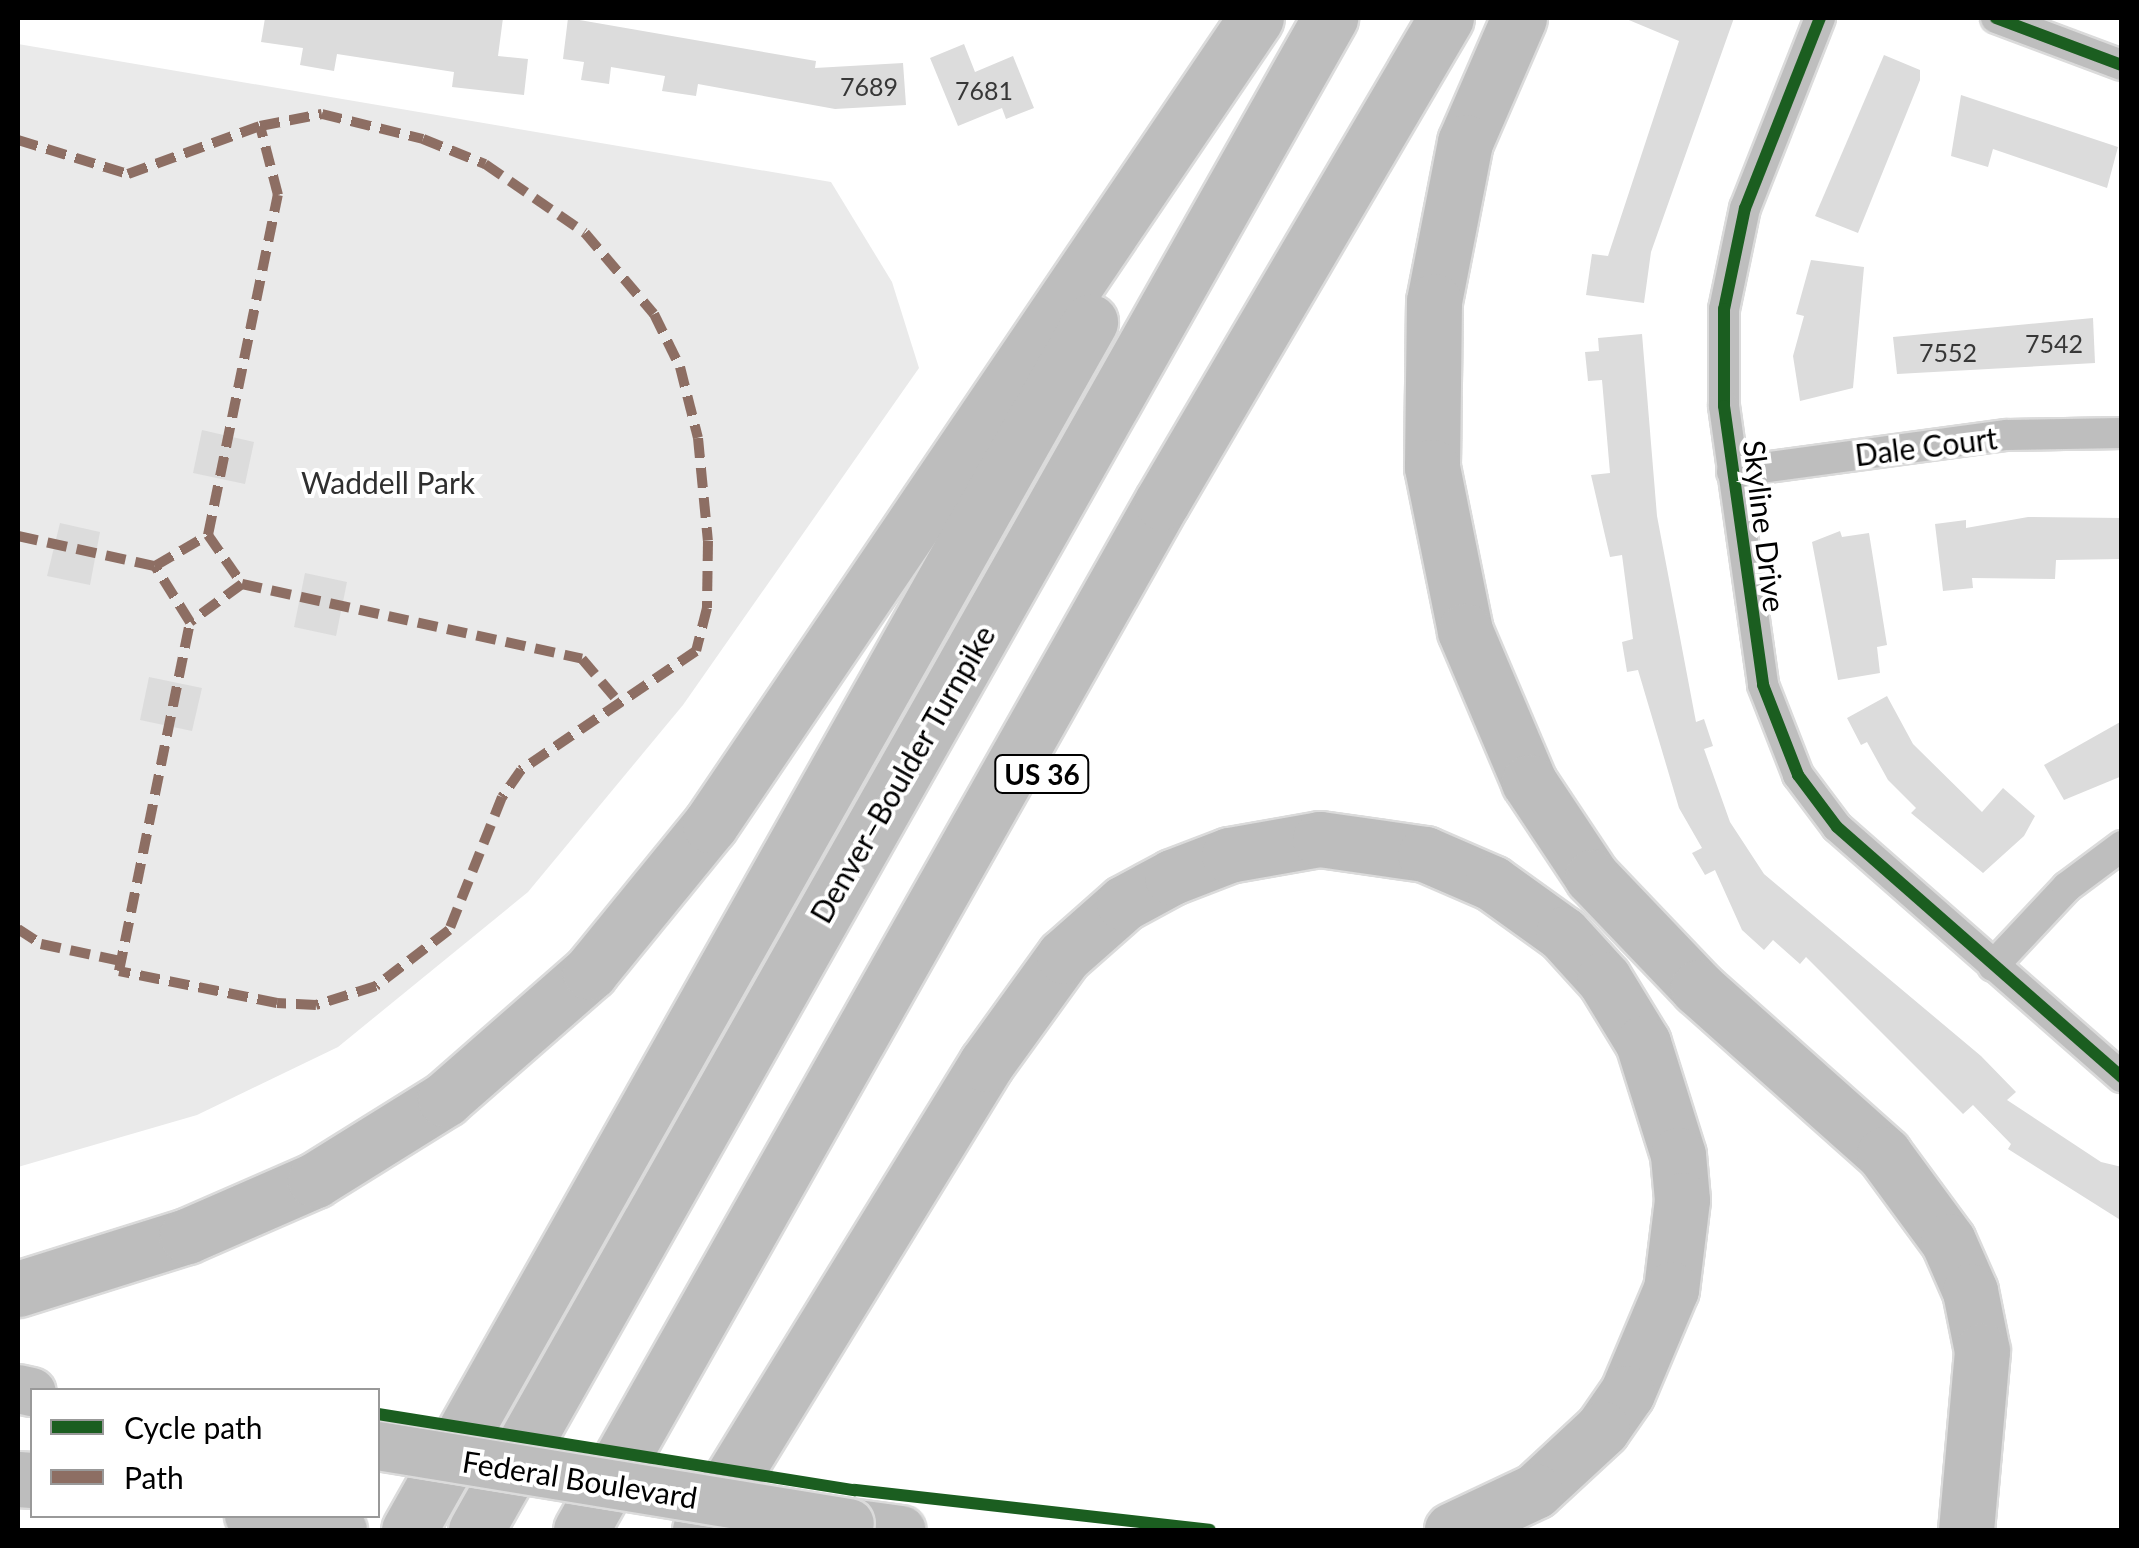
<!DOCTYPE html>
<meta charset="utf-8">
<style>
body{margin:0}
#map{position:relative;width:2139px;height:1548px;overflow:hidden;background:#fff;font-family:Lato,sans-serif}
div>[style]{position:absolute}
.green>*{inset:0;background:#eaeaea}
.building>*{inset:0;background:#dcdcdc}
.roads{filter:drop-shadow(2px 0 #dbdbdb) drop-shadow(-2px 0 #dbdbdb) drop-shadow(0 2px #dbdbdb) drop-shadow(0 -2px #dbdbdb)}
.street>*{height:30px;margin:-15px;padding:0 15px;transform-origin:15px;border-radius:15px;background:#bebebe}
.primary>*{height:48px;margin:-24px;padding:0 24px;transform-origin:24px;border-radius:24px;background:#bdbdbd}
.highway>*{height:55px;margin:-27.5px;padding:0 27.5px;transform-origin:27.5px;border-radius:27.5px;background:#bdbdbd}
.bridges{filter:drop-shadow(2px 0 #dbdbdb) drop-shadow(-2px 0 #dbdbdb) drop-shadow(0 2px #dbdbdb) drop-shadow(0 -2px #dbdbdb)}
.primary-bridge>*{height:48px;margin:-24px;padding:0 24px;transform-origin:24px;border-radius:24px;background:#bdbdbd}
.quiet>*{height:10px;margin-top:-5px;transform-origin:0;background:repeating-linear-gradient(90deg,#8d6e63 0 20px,transparent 0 30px)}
.cycleway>*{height:12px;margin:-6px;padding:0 6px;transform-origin:6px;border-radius:6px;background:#1b5e20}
span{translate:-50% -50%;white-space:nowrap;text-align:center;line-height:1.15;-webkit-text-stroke:8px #fff;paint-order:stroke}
.number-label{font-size:25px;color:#373737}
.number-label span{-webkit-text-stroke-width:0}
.shield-label span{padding:2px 8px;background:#fff;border:2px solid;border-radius:8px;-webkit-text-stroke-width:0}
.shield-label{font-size:28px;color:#000;font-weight:700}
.street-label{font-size:30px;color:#000}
.park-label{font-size:30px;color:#2f2f2f}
.frame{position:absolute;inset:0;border:20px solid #000;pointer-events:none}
.legend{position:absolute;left:30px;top:1388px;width:350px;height:130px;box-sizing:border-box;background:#fff;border:2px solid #999;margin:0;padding:12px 18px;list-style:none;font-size:30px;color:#000}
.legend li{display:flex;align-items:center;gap:20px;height:50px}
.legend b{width:50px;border:2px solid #999}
</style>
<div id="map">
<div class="green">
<div style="clip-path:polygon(18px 44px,831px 182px,892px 282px,919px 368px,683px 705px,528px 892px,338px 1047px,197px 1115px,18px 1167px)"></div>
</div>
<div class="building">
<div style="clip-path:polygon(265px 18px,503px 18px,498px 56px,528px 59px,524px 95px,452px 87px,454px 72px,337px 54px,334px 71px,300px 65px,303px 48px,261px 42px)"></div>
<div style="clip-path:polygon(568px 18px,816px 61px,815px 68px,903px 63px,906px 105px,835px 109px,698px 84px,696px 96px,662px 91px,665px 76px,611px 67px,609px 84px,581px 80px,584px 62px,563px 59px)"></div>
<div style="clip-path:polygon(1624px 18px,1734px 18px,1651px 252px,1644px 303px,1586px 295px,1592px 254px,1608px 256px,1679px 41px)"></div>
<div style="clip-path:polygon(964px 44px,975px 72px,1013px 56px,1034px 108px,1006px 119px,1002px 108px,958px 126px,930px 58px)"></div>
<div style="clip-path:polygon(1884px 55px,1920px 70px,1920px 80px,1858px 233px,1815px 216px)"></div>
<div style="clip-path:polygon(1961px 95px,2118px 147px,2107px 188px,1993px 149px,1988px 167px,1951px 156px)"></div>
<div style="clip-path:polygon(1811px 260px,1864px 267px,1853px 388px,1800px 401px,1793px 356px,1804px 316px,1796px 314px)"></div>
<div style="clip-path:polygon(2093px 318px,2095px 363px,1897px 374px,1893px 337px)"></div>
<div style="clip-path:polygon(1642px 334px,1657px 516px,1696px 722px,1704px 719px,1713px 746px,1704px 749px,1730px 822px,1764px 874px,1981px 1056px,2016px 1092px,2007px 1100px,2101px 1162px,2122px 1167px,2122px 1221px,2008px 1149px,2011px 1144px,1973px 1105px,1963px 1114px,1806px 957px,1800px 964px,1773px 940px,1764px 950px,1742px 930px,1715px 870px,1705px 875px,1692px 853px,1702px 848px,1679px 808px,1638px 670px,1627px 672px,1622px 642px,1633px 639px,1622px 555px,1610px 557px,1591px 475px,1610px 473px,1602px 380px,1588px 381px,1585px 352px,1599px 351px,1598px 338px)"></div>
<div style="clip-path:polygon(202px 430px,254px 442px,245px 484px,193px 473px)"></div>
<div style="clip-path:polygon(2028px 517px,2122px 518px,2122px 559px,2056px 560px,2055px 579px,1972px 578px,1973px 588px,1943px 591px,1935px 524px,1966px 520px,1966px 528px)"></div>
<div style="clip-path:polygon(60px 523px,100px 532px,90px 585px,47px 576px)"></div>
<div style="clip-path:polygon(1840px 531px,1842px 537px,1869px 533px,1887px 645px,1877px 647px,1880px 673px,1838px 680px,1812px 542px)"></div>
<div style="clip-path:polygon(305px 573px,347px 582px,336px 636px,294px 627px)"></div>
<div style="clip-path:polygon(149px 677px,202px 688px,192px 731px,140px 720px)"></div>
<div style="clip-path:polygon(1887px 696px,1913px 744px,1982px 812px,2003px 788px,2035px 816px,2024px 836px,1983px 873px,1911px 813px,1916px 808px,1888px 780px,1867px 742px,1861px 745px,1847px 718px)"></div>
<div style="clip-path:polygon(2122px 721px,2122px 776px,2064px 800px,2044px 765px)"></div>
</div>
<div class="roads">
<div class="street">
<div style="left:1820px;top:18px;width:204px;rotate:111.5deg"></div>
<div style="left:1745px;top:208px;width:103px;rotate:101.7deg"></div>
<div style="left:1724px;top:309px;width:97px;rotate:90deg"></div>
<div style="left:1724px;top:406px;width:282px;rotate:82deg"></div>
<div style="left:1763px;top:685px;width:97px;rotate:68.7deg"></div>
<div style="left:1798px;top:775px;width:65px;rotate:53.1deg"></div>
<div style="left:1837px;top:827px;width:379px;rotate:41.3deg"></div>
<div style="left:1996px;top:18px;width:134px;rotate:20.5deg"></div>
<div style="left:1732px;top:472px;width:277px;rotate:-7.7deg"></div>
<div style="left:2007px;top:435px;width:115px;rotate:-1deg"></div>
<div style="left:1993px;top:966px;width:108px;rotate:-46.9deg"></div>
<div style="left:2067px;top:887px;width:69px;rotate:-36.7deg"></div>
</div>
<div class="primary">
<div style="left:18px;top:1389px;width:14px;rotate:12deg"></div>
<div style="left:249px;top:1516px;width:95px;rotate:8.5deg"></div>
<div style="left:850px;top:1523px;width:52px;rotate:7.7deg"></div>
</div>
<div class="highway">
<div style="left:1519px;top:18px;width:135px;rotate:113.5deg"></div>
<div style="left:1465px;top:142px;width:162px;rotate:101deg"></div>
<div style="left:1434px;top:301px;width:166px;rotate:90.7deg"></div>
<div style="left:1432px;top:467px;width:167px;rotate:78.6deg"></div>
<div style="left:1465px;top:631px;width:164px;rotate:67deg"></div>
<div style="left:1529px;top:782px;width:114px;rotate:56.4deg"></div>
<div style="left:1592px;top:877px;width:153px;rotate:46.3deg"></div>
<div style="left:1698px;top:988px;width:249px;rotate:41.7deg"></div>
<div style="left:1884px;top:1154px;width:108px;rotate:53.7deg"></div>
<div style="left:1948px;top:1241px;width:55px;rotate:66.3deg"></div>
<div style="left:1970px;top:1291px;width:61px;rotate:78.7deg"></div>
<div style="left:1982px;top:1351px;width:180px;rotate:95.1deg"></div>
<div style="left:18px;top:1289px;width:177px;rotate:-17.4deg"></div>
<div style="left:187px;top:1236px;width:140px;rotate:-23.6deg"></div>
<div style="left:315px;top:1180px;width:153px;rotate:-31.9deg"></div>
<div style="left:445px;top:1099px;width:193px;rotate:-41.2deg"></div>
<div style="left:590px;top:972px;width:190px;rotate:-50.8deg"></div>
<div style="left:710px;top:825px;width:974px;rotate:-55.92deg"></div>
<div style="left:18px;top:1479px;width:14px;rotate:4deg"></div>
<div style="left:409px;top:1530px;width:1387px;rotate:-60.59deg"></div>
<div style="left:476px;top:1530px;width:1737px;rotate:-60.54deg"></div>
<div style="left:581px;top:1530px;width:1181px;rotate:-60.53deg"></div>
<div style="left:1162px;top:502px;width:561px;rotate:-59.6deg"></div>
<div style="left:700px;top:1530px;width:547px;rotate:-58.46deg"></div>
<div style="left:986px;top:1064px;width:133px;rotate:-54.2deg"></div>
<div style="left:1064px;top:956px;width:80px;rotate:-41.5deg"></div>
<div style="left:1124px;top:903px;width:55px;rotate:-28.4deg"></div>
<div style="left:1172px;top:877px;width:61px;rotate:-21.1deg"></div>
<div style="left:1229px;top:855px;width:92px;rotate:-10deg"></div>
<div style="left:1320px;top:839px;width:106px;rotate:8.1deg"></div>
<div style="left:1425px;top:854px;width:73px;rotate:23.4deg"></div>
<div style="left:1492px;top:883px;width:87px;rotate:35.7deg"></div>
<div style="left:1563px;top:934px;width:61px;rotate:47.7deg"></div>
<div style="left:1604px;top:979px;width:75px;rotate:58.6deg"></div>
<div style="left:1643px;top:1043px;width:117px;rotate:72.6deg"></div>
<div style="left:1678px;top:1155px;width:45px;rotate:84.9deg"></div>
<div style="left:1682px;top:1200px;width:90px;rotate:97deg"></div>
<div style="left:1671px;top:1289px;width:113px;rotate:112.9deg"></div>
<div style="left:1627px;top:1393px;width:44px;rotate:124.8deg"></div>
<div style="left:1602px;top:1429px;width:91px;rotate:137.2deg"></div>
<div style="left:1535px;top:1491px;width:92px;rotate:154.8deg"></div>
</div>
</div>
<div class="bridges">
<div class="primary-bridge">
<div style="left:378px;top:1446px;width:478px;rotate:9.3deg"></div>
</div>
</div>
<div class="quiet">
<div style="left:18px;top:140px;width:115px;rotate:17.2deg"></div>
<div style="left:128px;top:174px;width:140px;rotate:-20deg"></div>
<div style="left:260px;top:126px;width:63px;rotate:-11deg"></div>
<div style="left:322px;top:114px;width:104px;rotate:13.9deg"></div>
<div style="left:423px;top:139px;width:67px;rotate:22deg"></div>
<div style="left:485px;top:164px;width:121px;rotate:34.6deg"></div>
<div style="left:585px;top:233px;width:106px;rotate:49.6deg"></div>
<div style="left:654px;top:314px;width:59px;rotate:63.9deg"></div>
<div style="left:680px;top:367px;width:73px;rotate:75.8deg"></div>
<div style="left:698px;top:438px;width:103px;rotate:84.5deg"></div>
<div style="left:708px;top:541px;width:67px;rotate:90.9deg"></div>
<div style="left:707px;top:608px;width:44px;rotate:104.3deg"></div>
<div style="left:696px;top:651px;width:212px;rotate:145.8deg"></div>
<div style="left:521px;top:770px;width:33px;rotate:125deg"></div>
<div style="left:502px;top:797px;width:143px;rotate:111.7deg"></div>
<div style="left:449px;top:930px;width:92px;rotate:142.5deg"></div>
<div style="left:376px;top:986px;width:63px;rotate:162.4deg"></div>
<div style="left:316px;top:1005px;width:39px;rotate:-177deg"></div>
<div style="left:277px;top:1003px;width:161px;rotate:-168.6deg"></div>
<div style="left:119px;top:971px;width:356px;rotate:-78.5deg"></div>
<div style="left:190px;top:622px;width:66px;rotate:-122deg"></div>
<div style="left:155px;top:566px;width:61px;rotate:-30.3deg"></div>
<div style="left:208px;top:535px;width:60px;rotate:55.2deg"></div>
<div style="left:242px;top:584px;width:64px;rotate:143.8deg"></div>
<div style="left:208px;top:535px;width:347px;rotate:-78.4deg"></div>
<div style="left:278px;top:195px;width:71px;rotate:-104.6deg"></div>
<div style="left:18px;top:536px;width:140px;rotate:12.4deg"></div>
<div style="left:242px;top:584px;width:348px;rotate:12.4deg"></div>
<div style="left:582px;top:659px;width:52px;rotate:49.6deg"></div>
<div style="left:18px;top:929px;width:27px;rotate:33deg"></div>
<div style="left:41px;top:944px;width:82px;rotate:12deg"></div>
</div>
<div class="cycleway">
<div style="left:1820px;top:18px;width:204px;rotate:111.5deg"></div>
<div style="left:1745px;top:208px;width:103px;rotate:101.7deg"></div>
<div style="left:1724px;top:309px;width:97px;rotate:90deg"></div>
<div style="left:1724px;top:406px;width:282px;rotate:82deg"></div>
<div style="left:1763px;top:685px;width:97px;rotate:68.7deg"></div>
<div style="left:1798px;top:775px;width:65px;rotate:53.1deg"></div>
<div style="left:1837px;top:827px;width:379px;rotate:41.3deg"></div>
<div style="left:1996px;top:18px;width:134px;rotate:20.5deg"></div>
<div style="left:378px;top:1414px;width:483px;rotate:9.1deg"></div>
<div style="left:855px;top:1490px;width:357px;rotate:6.4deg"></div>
</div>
<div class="number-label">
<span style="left:869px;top:86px">7689</span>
<span style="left:984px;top:90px">7681</span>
<span style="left:2054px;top:343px">7542</span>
<span style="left:1948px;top:352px">7552</span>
</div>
<div class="shield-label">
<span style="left:1042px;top:774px">US 36</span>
</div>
<div class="street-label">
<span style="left:1926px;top:446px;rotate:-7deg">Dale Court</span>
<span style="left:1765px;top:526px;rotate:83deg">Skyline Drive</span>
<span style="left:902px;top:774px;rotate:-60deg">Denver–Boulder Turnpike</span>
<span style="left:580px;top:1479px;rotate:9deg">Federal Boulevard</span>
</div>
<div class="park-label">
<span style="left:388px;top:482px">Waddell Park</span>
</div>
<div class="frame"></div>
<ul class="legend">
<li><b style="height:12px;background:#1b5e20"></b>Cycle path</li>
<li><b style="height:12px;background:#8d6e63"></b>Path</li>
</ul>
</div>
